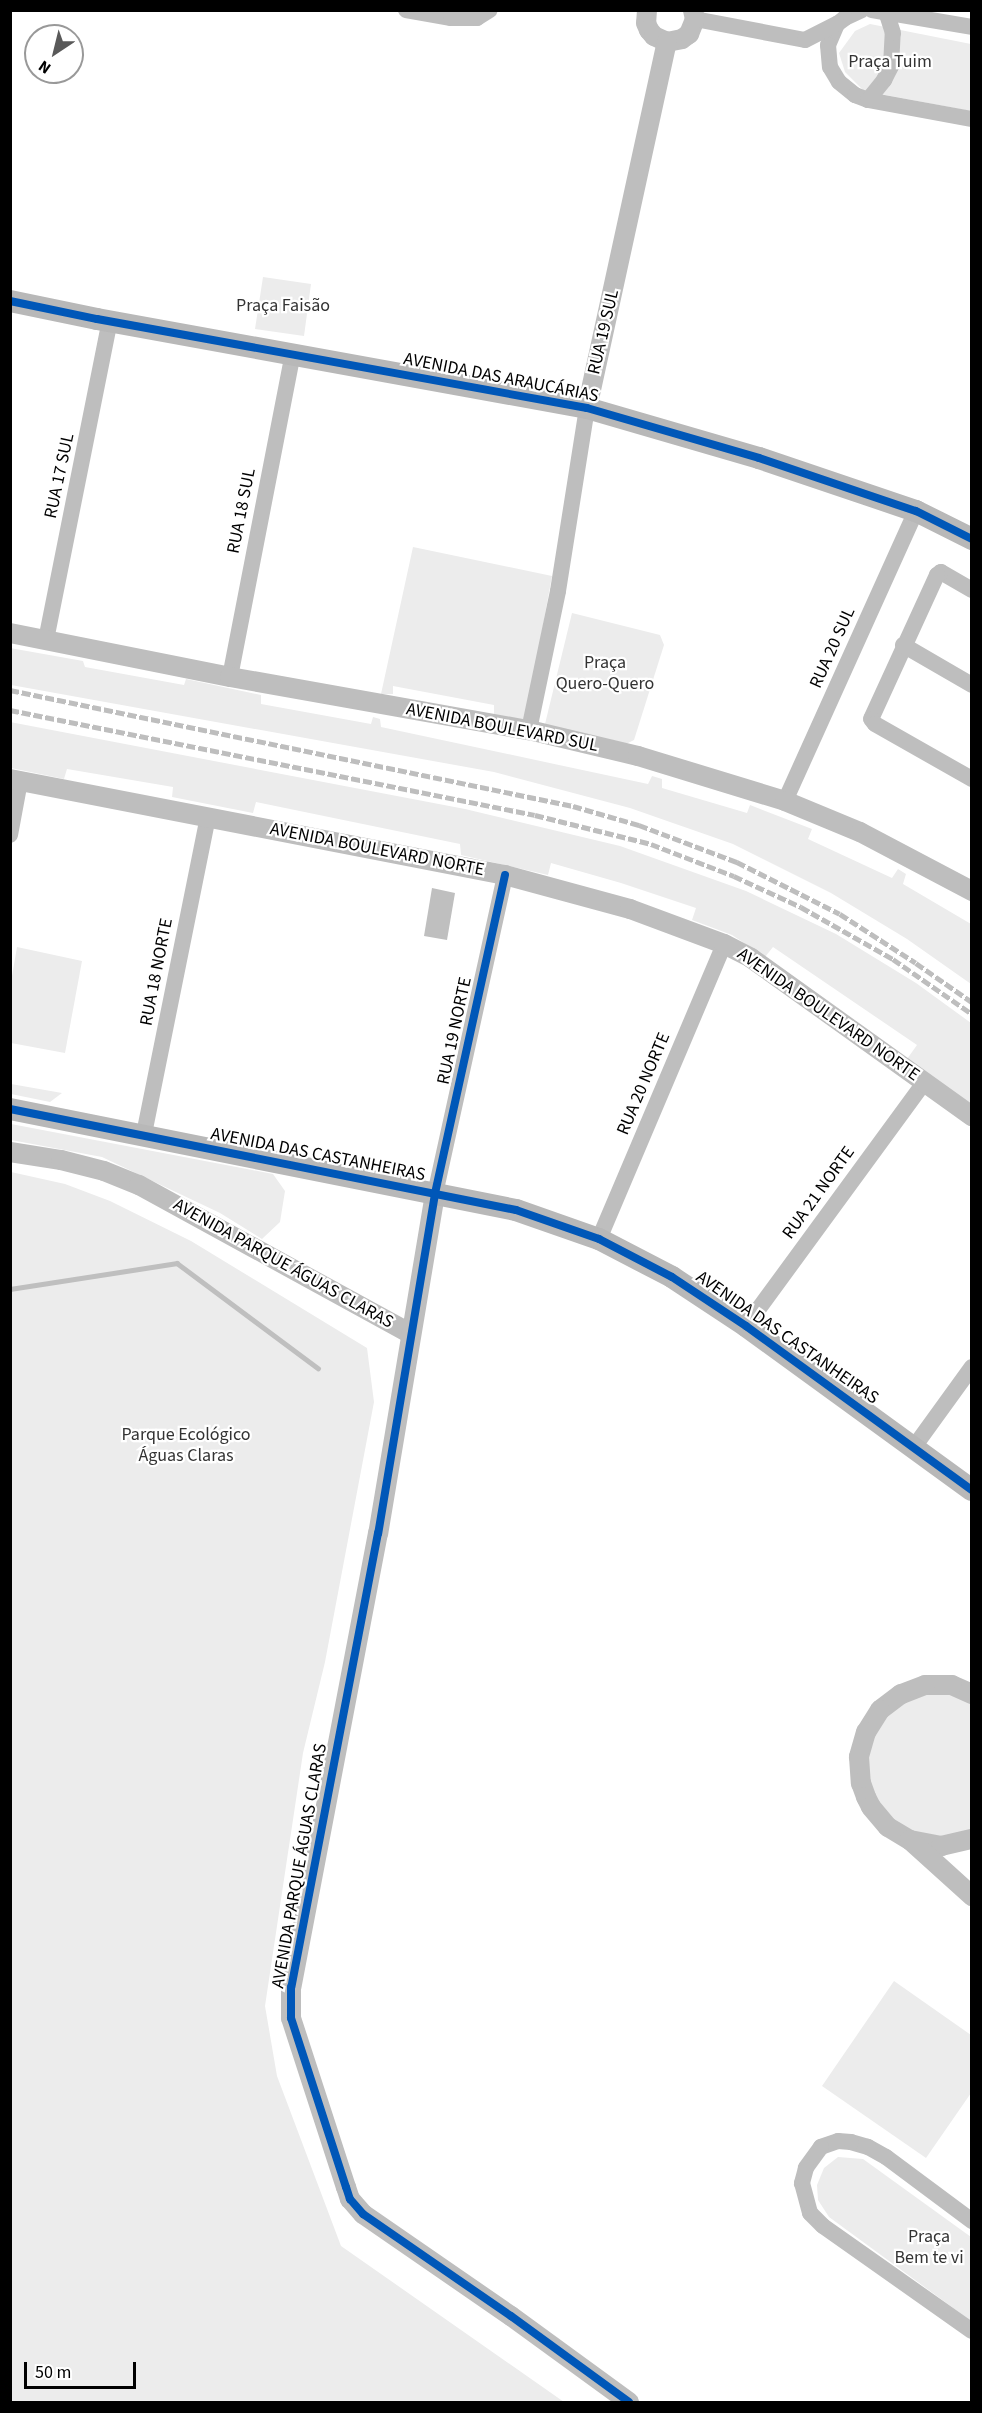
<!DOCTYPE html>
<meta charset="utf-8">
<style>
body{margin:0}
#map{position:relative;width:982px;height:2413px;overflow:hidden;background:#fff;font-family:"Source Sans 3",sans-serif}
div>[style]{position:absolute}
.green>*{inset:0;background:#ececec}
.water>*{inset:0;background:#bfbfbf}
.stream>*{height:4.5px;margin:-2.25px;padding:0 2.25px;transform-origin:2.25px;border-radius:2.25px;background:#bfbfbf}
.minor>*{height:16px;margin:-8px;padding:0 8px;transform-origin:8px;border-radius:8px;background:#bebebe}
.tertiary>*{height:20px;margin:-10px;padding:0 10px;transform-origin:10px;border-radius:10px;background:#bebebe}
.secondary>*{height:22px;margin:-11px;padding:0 11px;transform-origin:11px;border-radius:11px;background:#b8b8b8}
.rail>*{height:4.5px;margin-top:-2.25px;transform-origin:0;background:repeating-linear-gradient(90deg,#bebebe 0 9px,transparent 0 12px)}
.cycleway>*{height:8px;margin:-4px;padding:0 4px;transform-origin:4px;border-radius:4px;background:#0057b8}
span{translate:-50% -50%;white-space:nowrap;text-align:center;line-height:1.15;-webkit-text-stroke:4.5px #fff;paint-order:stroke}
.park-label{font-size:18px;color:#333}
.street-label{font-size:18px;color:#000}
.frame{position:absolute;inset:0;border:12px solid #000;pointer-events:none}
.north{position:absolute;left:24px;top:24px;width:60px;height:60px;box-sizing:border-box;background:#fff;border:2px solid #999;border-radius:50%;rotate:215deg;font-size:16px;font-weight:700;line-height:24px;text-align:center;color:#000}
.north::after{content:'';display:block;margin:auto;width:21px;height:27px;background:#595959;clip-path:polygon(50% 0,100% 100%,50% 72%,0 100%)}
.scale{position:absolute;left:24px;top:2362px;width:112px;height:27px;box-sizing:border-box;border:3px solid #000;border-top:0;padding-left:8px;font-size:18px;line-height:21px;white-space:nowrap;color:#000;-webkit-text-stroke:4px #fff;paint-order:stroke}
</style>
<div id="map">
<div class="green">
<div style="clip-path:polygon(870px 24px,971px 44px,971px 111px,864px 91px,845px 72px,839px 53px,855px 31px)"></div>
<div style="clip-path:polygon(263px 277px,311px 284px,304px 336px,255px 329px)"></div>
<div style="clip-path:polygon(413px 547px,552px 576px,525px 723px,494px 717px,494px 705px,393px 686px,393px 694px,381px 694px)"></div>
<div style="clip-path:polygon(572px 613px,660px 635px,664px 645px,634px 740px,622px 746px,545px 724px)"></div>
<div style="clip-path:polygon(10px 648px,83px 661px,85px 667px,184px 685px,186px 679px,261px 695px,261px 704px,371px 724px,373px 717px,380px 719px,381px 727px,648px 784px,652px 776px,662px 779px,662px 788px,747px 813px,750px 805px,812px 829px,808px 839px,892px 878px,898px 869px,906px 874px,903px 884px,971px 924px,971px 984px,907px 939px,831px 893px,733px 844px,630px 808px,494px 772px,11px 685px)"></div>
<div style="clip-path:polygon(10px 722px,465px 809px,620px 846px,746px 891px,836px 934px,916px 983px,971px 1023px,971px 1105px,907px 1059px,917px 1045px,773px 947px,765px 957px,732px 935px,692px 920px,696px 908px,621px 883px,551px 863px,548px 875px,461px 855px,460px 844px,256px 802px,253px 813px,172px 797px,173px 787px,67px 769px,64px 779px,11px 768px)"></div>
<div style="clip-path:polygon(17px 947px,82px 961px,65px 1053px,11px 1043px,11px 982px)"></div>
<div style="clip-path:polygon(10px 1084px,11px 1084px,62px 1093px,50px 1102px,11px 1094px)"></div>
<div style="clip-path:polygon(11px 1124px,273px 1174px,285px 1191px,280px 1222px,262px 1239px,220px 1213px,102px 1157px,11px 1140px)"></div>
<div style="clip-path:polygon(11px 1172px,65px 1184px,110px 1201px,191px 1241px,367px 1348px,374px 1402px,325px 1662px,303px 1753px,265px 2006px,277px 2076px,341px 2246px,564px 2402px,11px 2402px)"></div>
<div style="clip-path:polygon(921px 1689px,971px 1697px,971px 1834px,949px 1841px,911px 1835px,875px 1807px,865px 1783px,867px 1736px,880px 1712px)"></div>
<div style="clip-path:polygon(894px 1981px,971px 2035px,971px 2093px,926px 2158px,822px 2086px)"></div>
<div style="clip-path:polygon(838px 2157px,863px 2159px,971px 2237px,971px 2321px,829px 2217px,818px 2200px,817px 2185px,824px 2168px)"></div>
</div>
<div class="water">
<div style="clip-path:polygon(432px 888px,455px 893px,447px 940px,424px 936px)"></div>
</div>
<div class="stream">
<div style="left:10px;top:1289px;width:169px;rotate:-8.8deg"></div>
<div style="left:177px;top:1263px;width:176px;rotate:36.7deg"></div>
</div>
<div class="minor">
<div style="left:406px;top:10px;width:46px;rotate:10.1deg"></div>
<div style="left:451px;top:18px;width:26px"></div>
<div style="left:477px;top:18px;width:15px;rotate:-32deg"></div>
<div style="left:862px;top:10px;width:19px;rotate:155deg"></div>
<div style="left:845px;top:18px;width:10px;rotate:143deg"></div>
<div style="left:837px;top:24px;width:23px;rotate:113deg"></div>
<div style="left:828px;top:45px;width:22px;rotate:85deg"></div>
<div style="left:830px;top:67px;width:17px;rotate:59deg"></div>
<div style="left:839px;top:82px;width:21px;rotate:39deg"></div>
<div style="left:855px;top:95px;width:14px;rotate:21deg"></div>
<div style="left:868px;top:100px;width:106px;rotate:10.4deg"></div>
<div style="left:872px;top:10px;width:101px;rotate:9.6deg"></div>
<div style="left:695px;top:19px;width:112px;rotate:10.8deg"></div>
<div style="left:805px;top:40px;width:36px;rotate:-27deg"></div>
<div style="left:868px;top:100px;width:26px;rotate:-51deg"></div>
<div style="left:884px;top:80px;width:16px;rotate:-63deg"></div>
<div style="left:891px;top:66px;width:33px;rotate:-87deg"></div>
<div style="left:893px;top:33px;width:22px;rotate:-108deg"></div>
<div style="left:972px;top:590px;width:36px;rotate:-150deg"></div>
<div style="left:941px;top:572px;width:5px;rotate:143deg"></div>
<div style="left:937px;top:575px;width:158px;rotate:114.6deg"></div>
<div style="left:871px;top:719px;width:6px;rotate:51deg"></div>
<div style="left:875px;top:724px;width:112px;rotate:29.6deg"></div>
<div style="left:46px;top:640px;width:326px;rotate:-78.7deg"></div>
<div style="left:903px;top:645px;width:80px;rotate:30.1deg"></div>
<div style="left:230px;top:677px;width:330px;rotate:-79deg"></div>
<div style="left:529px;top:730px;width:142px;rotate:-78.2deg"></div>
<div style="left:558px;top:591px;width:185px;rotate:-81deg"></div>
<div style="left:785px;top:801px;width:318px;rotate:-65.7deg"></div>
<div style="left:10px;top:835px;width:55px;rotate:-79.5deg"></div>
<div style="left:144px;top:1134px;width:323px;rotate:-78.6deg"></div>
<div style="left:435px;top:1194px;width:327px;rotate:-77.6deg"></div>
<div style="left:599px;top:1239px;width:320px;rotate:-67deg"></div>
<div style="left:746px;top:1326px;width:301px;rotate:-53.8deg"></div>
<div style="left:914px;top:1447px;width:99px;rotate:-54.1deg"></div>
<div style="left:972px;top:2221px;width:107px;rotate:-143.3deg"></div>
<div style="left:886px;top:2157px;width:21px;rotate:-151deg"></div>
<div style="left:868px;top:2147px;width:18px;rotate:-164deg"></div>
<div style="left:851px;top:2142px;width:13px;rotate:-176deg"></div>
<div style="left:838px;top:2141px;width:18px;rotate:161deg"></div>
<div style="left:821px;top:2147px;width:26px;rotate:126deg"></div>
<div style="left:806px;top:2168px;width:16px;rotate:105deg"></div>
<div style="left:802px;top:2183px;width:31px;rotate:75deg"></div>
<div style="left:810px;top:2213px;width:18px;rotate:45deg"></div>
<div style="left:823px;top:2226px;width:182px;rotate:35.2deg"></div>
</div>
<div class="tertiary">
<div style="left:647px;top:10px;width:13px;rotate:94deg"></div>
<div style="left:646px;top:23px;width:8px;rotate:67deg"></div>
<div style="left:649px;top:30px;width:8px;rotate:50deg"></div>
<div style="left:654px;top:36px;width:14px;rotate:25deg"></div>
<div style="left:667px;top:42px;width:15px;rotate:-11deg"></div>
<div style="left:682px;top:39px;width:9px;rotate:-36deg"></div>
<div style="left:689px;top:34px;width:16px;rotate:-68deg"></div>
<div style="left:695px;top:19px;width:9px;rotate:-103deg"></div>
<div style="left:587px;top:408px;width:375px;rotate:-77.7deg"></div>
<div style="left:10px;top:633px;width:224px;rotate:11.3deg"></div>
<div style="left:230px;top:677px;width:304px;rotate:10.1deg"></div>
<div style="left:529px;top:730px;width:112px;rotate:13.4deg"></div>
<div style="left:638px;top:756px;width:154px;rotate:17deg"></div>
<div style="left:785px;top:801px;width:81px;rotate:22.5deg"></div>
<div style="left:860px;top:832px;width:127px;rotate:27.8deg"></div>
<div style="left:10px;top:779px;width:504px;rotate:10.98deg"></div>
<div style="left:505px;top:875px;width:130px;rotate:15.2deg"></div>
<div style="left:630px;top:909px;width:100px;rotate:20.4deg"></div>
<div style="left:724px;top:944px;width:30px;rotate:27deg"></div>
<div style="left:751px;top:958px;width:272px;rotate:35.6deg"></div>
<div style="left:10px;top:1152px;width:52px;rotate:8.9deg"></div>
<div style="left:61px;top:1160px;width:44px;rotate:14.3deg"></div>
<div style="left:104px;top:1171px;width:38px;rotate:22deg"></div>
<div style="left:139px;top:1185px;width:310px;rotate:28.7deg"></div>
<div style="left:435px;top:1194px;width:344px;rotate:99.5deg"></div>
<div style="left:378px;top:1533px;width:462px;rotate:100.8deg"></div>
<div style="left:291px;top:1987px;width:31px;rotate:90deg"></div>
<div style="left:291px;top:2018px;width:178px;rotate:72deg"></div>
<div style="left:346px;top:2187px;width:13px;rotate:72deg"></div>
<div style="left:350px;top:2199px;width:20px;rotate:49deg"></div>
<div style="left:363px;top:2214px;width:180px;rotate:34.6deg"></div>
<div style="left:511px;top:2316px;width:146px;rotate:36.1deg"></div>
<div style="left:972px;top:1694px;width:22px;rotate:-156deg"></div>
<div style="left:952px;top:1685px;width:27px;rotate:180deg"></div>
<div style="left:925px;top:1685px;width:26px;rotate:159deg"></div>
<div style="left:901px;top:1694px;width:26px;rotate:143deg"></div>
<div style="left:880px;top:1710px;width:26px;rotate:122deg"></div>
<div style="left:866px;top:1732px;width:26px;rotate:106deg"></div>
<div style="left:859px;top:1757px;width:26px;rotate:86deg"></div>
<div style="left:861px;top:1783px;width:15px;rotate:70deg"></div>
<div style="left:866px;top:1797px;width:11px;rotate:63deg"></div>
<div style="left:871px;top:1807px;width:26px;rotate:50deg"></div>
<div style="left:888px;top:1827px;width:26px;rotate:31deg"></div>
<div style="left:910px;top:1840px;width:32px;rotate:11deg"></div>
<div style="left:941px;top:1846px;width:32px;rotate:-13deg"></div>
<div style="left:910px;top:1840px;width:84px;rotate:42.1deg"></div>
</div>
<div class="secondary">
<div style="left:10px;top:301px;width:89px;rotate:11.7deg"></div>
<div style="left:97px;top:319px;width:498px;rotate:10.3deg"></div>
<div style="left:587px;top:408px;width:179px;rotate:16.2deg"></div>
<div style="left:759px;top:458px;width:166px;rotate:18.7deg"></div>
<div style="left:916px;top:511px;width:63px;rotate:26.6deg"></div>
<div style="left:10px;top:1109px;width:516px;rotate:11.29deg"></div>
<div style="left:516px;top:1210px;width:88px;rotate:19.3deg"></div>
<div style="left:599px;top:1239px;width:82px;rotate:27.5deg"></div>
<div style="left:672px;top:1277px;width:89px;rotate:33.5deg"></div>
<div style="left:746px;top:1326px;width:279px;rotate:36deg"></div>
</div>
<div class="rail">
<div style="left:10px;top:690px;width:575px;rotate:11.64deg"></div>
<div style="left:573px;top:806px;width:69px;rotate:16.1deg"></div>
<div style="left:639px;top:825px;width:105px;rotate:20.7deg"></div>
<div style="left:737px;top:862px;width:115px;rotate:26.8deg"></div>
<div style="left:840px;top:914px;width:90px;rotate:32.8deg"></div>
<div style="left:916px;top:963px;width:68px;rotate:34.9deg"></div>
<div style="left:10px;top:710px;width:535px;rotate:11.31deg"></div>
<div style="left:535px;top:815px;width:120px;rotate:14deg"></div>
<div style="left:651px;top:844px;width:89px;rotate:21.1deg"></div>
<div style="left:734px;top:876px;width:74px;rotate:24.8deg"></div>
<div style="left:801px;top:907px;width:106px;rotate:29.5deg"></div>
<div style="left:893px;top:959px;width:96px;rotate:34.8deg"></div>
</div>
<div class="cycleway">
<div style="left:10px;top:301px;width:89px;rotate:11.7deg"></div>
<div style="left:97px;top:319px;width:498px;rotate:10.3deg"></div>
<div style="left:587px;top:408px;width:179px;rotate:16.2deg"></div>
<div style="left:759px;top:458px;width:166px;rotate:18.7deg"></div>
<div style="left:916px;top:511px;width:63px;rotate:26.6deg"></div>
<div style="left:505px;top:875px;width:327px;rotate:102.4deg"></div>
<div style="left:435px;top:1194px;width:344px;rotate:99.5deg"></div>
<div style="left:378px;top:1533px;width:462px;rotate:100.8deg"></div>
<div style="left:291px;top:1987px;width:31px;rotate:90deg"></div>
<div style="left:291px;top:2018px;width:178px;rotate:72deg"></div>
<div style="left:346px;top:2187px;width:13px;rotate:72deg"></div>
<div style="left:350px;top:2199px;width:20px;rotate:49deg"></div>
<div style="left:363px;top:2214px;width:180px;rotate:34.6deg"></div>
<div style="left:511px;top:2316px;width:146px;rotate:36.1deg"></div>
<div style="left:10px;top:1109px;width:516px;rotate:11.29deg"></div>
<div style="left:516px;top:1210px;width:88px;rotate:19.3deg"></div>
<div style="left:599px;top:1239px;width:82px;rotate:27.5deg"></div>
<div style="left:672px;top:1277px;width:89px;rotate:33.5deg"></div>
<div style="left:746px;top:1326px;width:279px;rotate:36deg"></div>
</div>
<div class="park-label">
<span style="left:890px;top:62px">Praça Tuim</span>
<span style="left:283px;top:306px">Praça Faisão</span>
<span style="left:605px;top:674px">Praça<br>Quero-Quero</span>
<span style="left:186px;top:1446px">Parque Ecológico<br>Águas Claras</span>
<span style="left:929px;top:2248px">Praça<br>Bem te vi</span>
</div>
<div class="street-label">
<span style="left:604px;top:332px;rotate:-77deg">RUA 19 SUL</span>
<span style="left:501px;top:378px;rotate:11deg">AVENIDA DAS ARAUCÁRIAS</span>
<span style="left:60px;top:476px;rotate:-78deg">RUA 17 SUL</span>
<span style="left:242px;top:511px;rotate:-79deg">RUA 18 SUL</span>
<span style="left:833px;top:648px;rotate:-66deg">RUA 20 SUL</span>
<span style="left:502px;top:728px;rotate:11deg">AVENIDA BOULEVARD SUL</span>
<span style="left:377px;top:850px;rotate:11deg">AVENIDA BOULEVARD NORTE</span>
<span style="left:157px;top:972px;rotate:-79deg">RUA 18 NORTE</span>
<span style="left:828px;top:1015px;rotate:35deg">AVENIDA BOULEVARD NORTE</span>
<span style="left:455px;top:1031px;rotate:-78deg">RUA 19 NORTE</span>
<span style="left:644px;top:1084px;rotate:-67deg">RUA 20 NORTE</span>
<span style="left:318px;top:1155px;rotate:11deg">AVENIDA DAS CASTANHEIRAS</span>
<span style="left:819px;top:1193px;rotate:-54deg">RUA 21 NORTE</span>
<span style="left:283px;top:1264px;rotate:29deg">AVENIDA PARQUE ÁGUAS CLARAS</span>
<span style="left:787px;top:1338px;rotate:35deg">AVENIDA DAS CASTANHEIRAS</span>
<span style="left:300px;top:1866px;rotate:-80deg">AVENIDA PARQUE ÁGUAS CLARAS</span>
</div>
<div class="frame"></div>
<div class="north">N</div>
<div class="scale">50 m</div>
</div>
